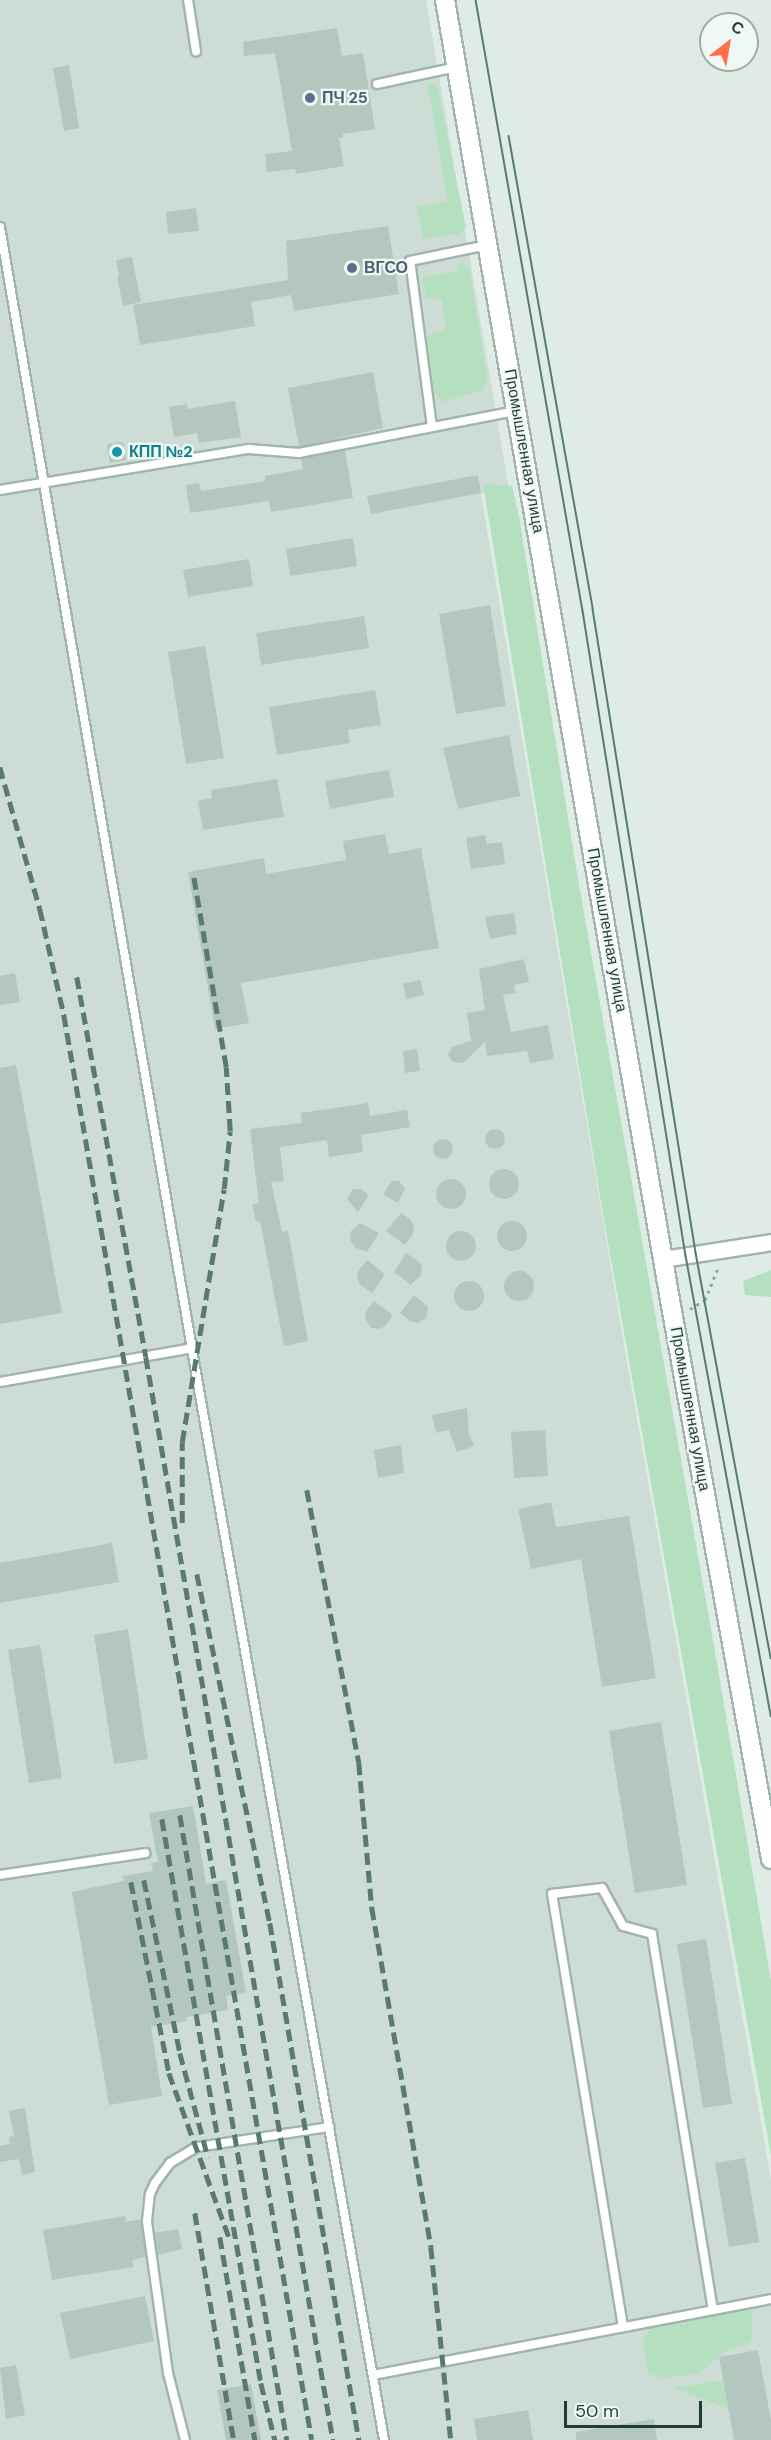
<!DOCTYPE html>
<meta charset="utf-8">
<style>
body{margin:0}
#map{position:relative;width:771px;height:2440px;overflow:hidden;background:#dfece6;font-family:"DM Sans",sans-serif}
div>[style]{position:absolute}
.built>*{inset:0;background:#cddcd5}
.green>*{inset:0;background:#b5e0bf}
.building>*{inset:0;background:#b4c7bf}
.round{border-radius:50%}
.path>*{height:3px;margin-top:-1.5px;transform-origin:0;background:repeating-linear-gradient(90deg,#7cb3a0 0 3px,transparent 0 7.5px)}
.roads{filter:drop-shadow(2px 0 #a1b4ad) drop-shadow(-2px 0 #a1b4ad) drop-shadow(0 2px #a1b4ad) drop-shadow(0 -2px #a1b4ad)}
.lane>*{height:8px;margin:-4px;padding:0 4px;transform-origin:4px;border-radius:4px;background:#fff}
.street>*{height:15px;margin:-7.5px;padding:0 7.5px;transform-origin:7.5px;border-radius:7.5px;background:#fff}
.secondary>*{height:18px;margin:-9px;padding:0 9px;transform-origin:9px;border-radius:9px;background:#fff}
.tram>*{height:1.5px;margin:-0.75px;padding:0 0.75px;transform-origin:0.75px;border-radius:0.75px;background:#587a70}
.rail>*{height:4.5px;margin-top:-2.25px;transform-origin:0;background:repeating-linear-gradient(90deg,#587a70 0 12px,transparent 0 18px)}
.dots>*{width:16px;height:16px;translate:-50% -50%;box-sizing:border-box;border:3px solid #f0f8f4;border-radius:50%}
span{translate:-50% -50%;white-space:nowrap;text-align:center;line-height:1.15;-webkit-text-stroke:4.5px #f0f8f4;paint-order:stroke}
.service-label{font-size:16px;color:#4e5e75;font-weight:700}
.left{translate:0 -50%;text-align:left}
.street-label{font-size:16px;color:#1e3e34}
.culture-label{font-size:16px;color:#0d838f;font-weight:700}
.north{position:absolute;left:699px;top:12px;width:60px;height:60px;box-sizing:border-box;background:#f0f8f4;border:2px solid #9caea7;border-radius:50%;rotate:31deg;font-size:16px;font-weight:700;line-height:24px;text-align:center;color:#1e3e34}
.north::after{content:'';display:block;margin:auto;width:21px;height:27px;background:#ff704a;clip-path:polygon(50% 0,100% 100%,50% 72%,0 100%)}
.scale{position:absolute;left:564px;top:2401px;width:138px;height:27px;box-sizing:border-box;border:3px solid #1e3e34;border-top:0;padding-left:8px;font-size:18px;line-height:21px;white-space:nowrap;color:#1e3e34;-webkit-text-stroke:4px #f0f8f4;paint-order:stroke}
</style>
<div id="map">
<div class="built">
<div style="clip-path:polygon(0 0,426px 0,509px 490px,481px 494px,623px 1339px,771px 2179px,771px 2440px,0 2440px)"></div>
</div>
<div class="green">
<div style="clip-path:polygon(427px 83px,437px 86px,466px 227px,460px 234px,423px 239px,417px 207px,448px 201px)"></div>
<div style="clip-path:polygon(459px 262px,469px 268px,487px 378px,483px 390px,443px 402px,434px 392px,424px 340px,427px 335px,446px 330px,442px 300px,426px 298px,422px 277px,458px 271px)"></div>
<div style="clip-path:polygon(483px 484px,512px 486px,519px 516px,578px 879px,713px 1640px,771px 1981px,771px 2156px,604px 1220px)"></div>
<div style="clip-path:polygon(771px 1270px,771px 1297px,745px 1295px,743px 1281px)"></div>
<div style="clip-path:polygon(753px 2310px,751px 2342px,727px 2350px,697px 2374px,664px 2378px,648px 2374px,643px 2340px,652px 2326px)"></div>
<div style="clip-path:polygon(723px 2380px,729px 2409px,673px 2388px)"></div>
</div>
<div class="building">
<div style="clip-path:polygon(337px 28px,342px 56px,363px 53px,375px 129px,343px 134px,343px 138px,339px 138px,344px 166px,296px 174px,295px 169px,267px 172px,265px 154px,292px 151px,275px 53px,244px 56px,243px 42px)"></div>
<div style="clip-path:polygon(69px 65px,79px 128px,64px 131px,53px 68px)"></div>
<div style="clip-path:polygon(196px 208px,199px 231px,168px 234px,166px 212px)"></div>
<div style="clip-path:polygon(388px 226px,399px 294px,294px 311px,291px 295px,251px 302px,255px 326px,140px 345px,133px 305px,288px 280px,286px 241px)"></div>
<div style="clip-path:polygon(132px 257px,141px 302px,123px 306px,117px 277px,119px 276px,116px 260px)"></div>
<div style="clip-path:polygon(373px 372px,383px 428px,299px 447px,288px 388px)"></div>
<div style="clip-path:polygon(235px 401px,241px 437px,199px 443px,197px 433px,174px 437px,169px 407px,187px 404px,188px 409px)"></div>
<div style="clip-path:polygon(123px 442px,126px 460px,110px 463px,107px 444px)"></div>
<div style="clip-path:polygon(345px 450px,353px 498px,271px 512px,269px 501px,190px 513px,186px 485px,199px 483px,201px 491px,265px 481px,265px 476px,303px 469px,301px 459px)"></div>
<div style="clip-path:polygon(478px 475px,481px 493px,371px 514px,367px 496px)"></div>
<div style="clip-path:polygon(353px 538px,357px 566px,290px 576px,286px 549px)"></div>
<div style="clip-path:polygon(249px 559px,253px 586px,188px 597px,183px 570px)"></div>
<div style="clip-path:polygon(490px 605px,506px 706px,456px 714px,439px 614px)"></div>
<div style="clip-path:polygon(364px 616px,369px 648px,261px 665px,256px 633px)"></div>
<div style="clip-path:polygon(205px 646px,224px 758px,186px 764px,168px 652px)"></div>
<div style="clip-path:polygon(375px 690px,381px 725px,348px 730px,350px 743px,277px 755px,269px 707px)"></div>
<div style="clip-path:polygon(509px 735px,520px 796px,458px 809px,443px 748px)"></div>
<div style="clip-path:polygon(389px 770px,394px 797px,330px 809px,325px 781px)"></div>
<div style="clip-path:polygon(277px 779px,284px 817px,203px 830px,198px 801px,212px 798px,211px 790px)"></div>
<div style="clip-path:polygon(385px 834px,389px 854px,421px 848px,439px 948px,241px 983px,249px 1023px,215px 1029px,188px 872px,264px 858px,266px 874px,346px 860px,343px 841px)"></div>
<div style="clip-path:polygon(485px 835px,487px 844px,502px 842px,505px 864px,471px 869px,466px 838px)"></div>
<div style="clip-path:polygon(514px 913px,517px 934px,490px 939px,485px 917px)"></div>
<div style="clip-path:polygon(524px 959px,529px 982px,514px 985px,515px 993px,503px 995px,511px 1032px,548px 1025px,554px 1059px,530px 1063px,527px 1051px,487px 1056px,485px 1042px,463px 1063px,453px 1062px,448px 1055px,452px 1047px,471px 1041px,467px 1013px,485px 1010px,479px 969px)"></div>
<div style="clip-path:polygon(15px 973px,20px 1002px,0 1005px,0 976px)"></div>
<div style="clip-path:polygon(420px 980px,424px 995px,406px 999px,403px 984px)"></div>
<div style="clip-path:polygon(417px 1049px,420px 1071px,405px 1073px,403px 1051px)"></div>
<div style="clip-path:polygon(16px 1065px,62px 1313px,0 1324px,0 1068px)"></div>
<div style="clip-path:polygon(368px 1103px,370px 1116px,407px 1110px,410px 1127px,361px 1135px,363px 1152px,329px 1157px,327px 1140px,280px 1147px,284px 1181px,271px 1182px,282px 1232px,288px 1231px,308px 1341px,284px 1346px,260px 1221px,256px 1222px,252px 1204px,259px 1203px,250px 1129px,302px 1123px,301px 1113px)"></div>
<div class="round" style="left:485px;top:1129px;width:20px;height:20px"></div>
<div class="round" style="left:433px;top:1139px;width:20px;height:20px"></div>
<div class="round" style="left:489px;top:1169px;width:30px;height:30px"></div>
<div class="round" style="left:436px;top:1179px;width:30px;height:30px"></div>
<div style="clip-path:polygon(392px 1181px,399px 1181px,405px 1188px,398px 1203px,383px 1194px)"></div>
<div style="clip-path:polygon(353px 1189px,361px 1189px,369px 1195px,358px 1212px,347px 1199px)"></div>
<div style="clip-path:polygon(401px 1213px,411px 1220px,414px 1227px,413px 1234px,405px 1245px,386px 1231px)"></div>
<div class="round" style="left:497px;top:1221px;width:30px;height:30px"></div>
<div style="clip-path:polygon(360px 1223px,379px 1233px,367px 1252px,356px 1248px,350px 1240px,351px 1231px)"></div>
<div class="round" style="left:446px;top:1231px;width:30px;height:30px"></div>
<div style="clip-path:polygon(406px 1253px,417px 1260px,422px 1266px,421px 1275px,411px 1285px,394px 1272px)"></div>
<div style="clip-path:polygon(367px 1260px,385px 1274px,372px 1293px,360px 1285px,357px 1278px,358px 1271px)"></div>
<div class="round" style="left:504px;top:1271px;width:30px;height:30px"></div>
<div class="round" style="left:454px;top:1281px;width:30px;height:30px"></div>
<div style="clip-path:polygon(414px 1295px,428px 1307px,426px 1318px,417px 1323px,410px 1321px,400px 1313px)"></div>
<div style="clip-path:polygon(374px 1301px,393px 1315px,386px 1325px,380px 1329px,371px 1328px,365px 1319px,366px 1311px)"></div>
<div style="clip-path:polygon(467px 1408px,469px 1434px,474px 1446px,457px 1452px,449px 1430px,436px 1433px,432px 1415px)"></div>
<div style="clip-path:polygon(545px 1430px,548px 1476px,514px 1478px,511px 1432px)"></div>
<div style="clip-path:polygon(401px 1445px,404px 1473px,378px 1478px,374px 1450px)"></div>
<div style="clip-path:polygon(551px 1502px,556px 1527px,629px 1516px,656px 1678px,602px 1687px,581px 1559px,531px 1569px,518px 1509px)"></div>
<div style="clip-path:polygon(112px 1543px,119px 1582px,0 1603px,0 1563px)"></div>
<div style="clip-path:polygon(128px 1629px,148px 1759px,114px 1764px,94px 1635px)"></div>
<div style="clip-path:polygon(40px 1645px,62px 1778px,29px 1783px,8px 1650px)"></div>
<div style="clip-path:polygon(661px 1722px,687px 1885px,635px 1893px,609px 1731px)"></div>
<div style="clip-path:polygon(193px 1806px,206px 1884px,226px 1880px,246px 1993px,226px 1996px,228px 2010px,186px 2017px,187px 2021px,151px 2027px,162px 2096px,109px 2105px,72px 1892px,124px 1881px,123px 1876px,153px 1871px,151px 1863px,158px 1862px,149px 1813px)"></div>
<div style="clip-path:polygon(706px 1939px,732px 2104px,703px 2108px,677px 1944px)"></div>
<div style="clip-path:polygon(25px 2108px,35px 2172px,22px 2175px,19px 2159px,0 2162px,0 2146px,10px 2144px,9px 2137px,14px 2136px,9px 2111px)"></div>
<div style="clip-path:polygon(745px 2158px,759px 2242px,729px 2247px,715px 2163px)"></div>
<div style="clip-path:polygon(125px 2216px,126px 2222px,141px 2219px,146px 2257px,132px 2260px,133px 2267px,52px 2280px,43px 2230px)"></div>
<div style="clip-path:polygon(178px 2229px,182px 2249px,158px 2255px,155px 2233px)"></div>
<div style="clip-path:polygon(145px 2296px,154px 2341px,70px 2359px,60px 2313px)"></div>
<div style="clip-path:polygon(758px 2350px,771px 2420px,771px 2440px,734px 2440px,719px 2357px)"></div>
<div style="clip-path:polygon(16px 2365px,25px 2415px,6px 2419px,0 2368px)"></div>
<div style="clip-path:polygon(251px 2384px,261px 2440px,226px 2440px,217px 2390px)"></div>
<div style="clip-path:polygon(528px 2410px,533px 2440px,477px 2440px,474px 2419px)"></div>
<div style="clip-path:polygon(654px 2419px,657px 2440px,576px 2440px,576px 2432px)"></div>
</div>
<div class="path">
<div style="left:690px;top:1309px;width:17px;rotate:-31deg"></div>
<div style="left:705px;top:1300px;width:37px;rotate:-68deg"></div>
</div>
<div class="roads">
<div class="lane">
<div style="left:188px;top:0;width:52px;rotate:81.1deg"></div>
<div style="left:377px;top:84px;width:82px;rotate:-12deg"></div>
<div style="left:0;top:227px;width:1150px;rotate:80.29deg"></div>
<div style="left:194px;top:1361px;width:1096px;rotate:80.01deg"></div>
<div style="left:432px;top:427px;width:167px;rotate:-97.5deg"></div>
<div style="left:410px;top:261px;width:79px;rotate:-11.7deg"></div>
<div style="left:0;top:490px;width:252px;rotate:-9.4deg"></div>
<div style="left:249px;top:449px;width:50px;rotate:4.6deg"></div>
<div style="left:299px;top:453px;width:221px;rotate:-11deg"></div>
<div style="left:0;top:1382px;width:195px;rotate:-10deg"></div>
<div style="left:0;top:1875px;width:147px;rotate:-8.6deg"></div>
<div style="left:623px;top:2327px;width:439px;rotate:-99.3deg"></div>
<div style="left:552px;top:1894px;width:50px;rotate:-6.8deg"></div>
<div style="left:602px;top:1888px;width:43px;rotate:61.1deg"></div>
<div style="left:623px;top:1926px;width:30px;rotate:15deg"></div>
<div style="left:652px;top:1934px;width:380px;rotate:80.8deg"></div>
<div style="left:373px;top:2375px;width:405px;rotate:-10.8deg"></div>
<div style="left:185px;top:2440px;width:69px;rotate:-104.2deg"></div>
<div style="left:168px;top:2373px;width:153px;rotate:-97.9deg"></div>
<div style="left:147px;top:2221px;width:27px;rotate:-84deg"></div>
<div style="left:150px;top:2194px;width:12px;rotate:-66deg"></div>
<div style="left:155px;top:2183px;width:25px;rotate:-53deg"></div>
<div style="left:170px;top:2163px;width:31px;rotate:-31deg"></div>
<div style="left:197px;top:2147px;width:134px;rotate:-8.6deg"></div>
</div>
<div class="street">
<div style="left:663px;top:1259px;width:109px;rotate:-8.9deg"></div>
</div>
<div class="secondary">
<div style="left:445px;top:0;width:1331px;rotate:80.18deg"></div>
<div style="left:672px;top:1311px;width:557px;rotate:79.76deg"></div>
</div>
</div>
<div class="tram">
<div style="left:476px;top:0;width:620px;rotate:80.07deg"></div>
<div style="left:583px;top:611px;width:653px;rotate:80.93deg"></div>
<div style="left:686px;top:1256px;width:468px;rotate:79.5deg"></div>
<div style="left:509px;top:136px;width:480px;rotate:79.9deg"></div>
<div style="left:593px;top:609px;width:652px;rotate:80.91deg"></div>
<div style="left:696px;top:1253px;width:412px;rotate:79.5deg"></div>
</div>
<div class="rail">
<div style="left:0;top:767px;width:148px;rotate:74.3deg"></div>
<div style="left:40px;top:909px;width:109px;rotate:77.2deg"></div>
<div style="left:64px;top:1015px;width:1446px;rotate:80.13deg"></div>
<div style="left:77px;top:977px;width:386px;rotate:79.7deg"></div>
<div style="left:146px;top:1357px;width:1099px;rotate:80.2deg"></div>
<div style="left:307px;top:1490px;width:278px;rotate:79.2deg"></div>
<div style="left:359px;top:1763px;width:146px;rotate:84.9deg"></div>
<div style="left:372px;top:1908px;width:344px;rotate:80.1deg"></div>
<div style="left:431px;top:2247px;width:194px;rotate:84.1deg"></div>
<div style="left:182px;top:1523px;width:81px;rotate:-90deg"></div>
<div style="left:182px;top:1442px;width:256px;rotate:-80.6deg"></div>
<div style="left:224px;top:1189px;width:58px;rotate:-84.1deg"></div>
<div style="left:230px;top:1131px;width:64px;rotate:-93.6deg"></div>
<div style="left:226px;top:1067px;width:197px;rotate:-99.7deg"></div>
<div style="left:197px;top:1574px;width:357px;rotate:78.2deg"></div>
<div style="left:270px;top:1923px;width:525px;rotate:80.23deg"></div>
<div style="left:180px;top:1815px;width:634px;rotate:80.29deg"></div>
<div style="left:162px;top:1819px;width:573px;rotate:80.04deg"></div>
<div style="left:261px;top:2383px;width:59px;rotate:76.2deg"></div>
<div style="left:144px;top:1880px;width:177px;rotate:78.2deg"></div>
<div style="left:180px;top:2053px;width:108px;rotate:74.9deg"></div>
<div style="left:131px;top:1882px;width:195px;rotate:78.7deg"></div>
<div style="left:169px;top:2073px;width:178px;rotate:69.9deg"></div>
<div style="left:195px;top:2213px;width:230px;rotate:80.3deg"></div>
<div style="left:220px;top:2237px;width:206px;rotate:80.2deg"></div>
</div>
<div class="dots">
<div style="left:310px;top:98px;background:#5c6f8a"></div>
<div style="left:352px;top:268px;background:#5c6f8a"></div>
<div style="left:117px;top:452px;background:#0f9aa8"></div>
</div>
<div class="service-label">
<span class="left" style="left:322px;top:98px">ПЧ 25</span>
<span class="left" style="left:364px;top:268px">ВГСО</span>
</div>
<div class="street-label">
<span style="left:524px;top:451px;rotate:80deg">Промышленная улица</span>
<span style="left:607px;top:930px;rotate:80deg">Промышленная улица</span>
<span style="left:690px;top:1409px;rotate:80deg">Промышленная улица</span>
</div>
<div class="culture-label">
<span class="left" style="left:129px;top:452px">КПП №2</span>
</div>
<div class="north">С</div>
<div class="scale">50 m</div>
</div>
